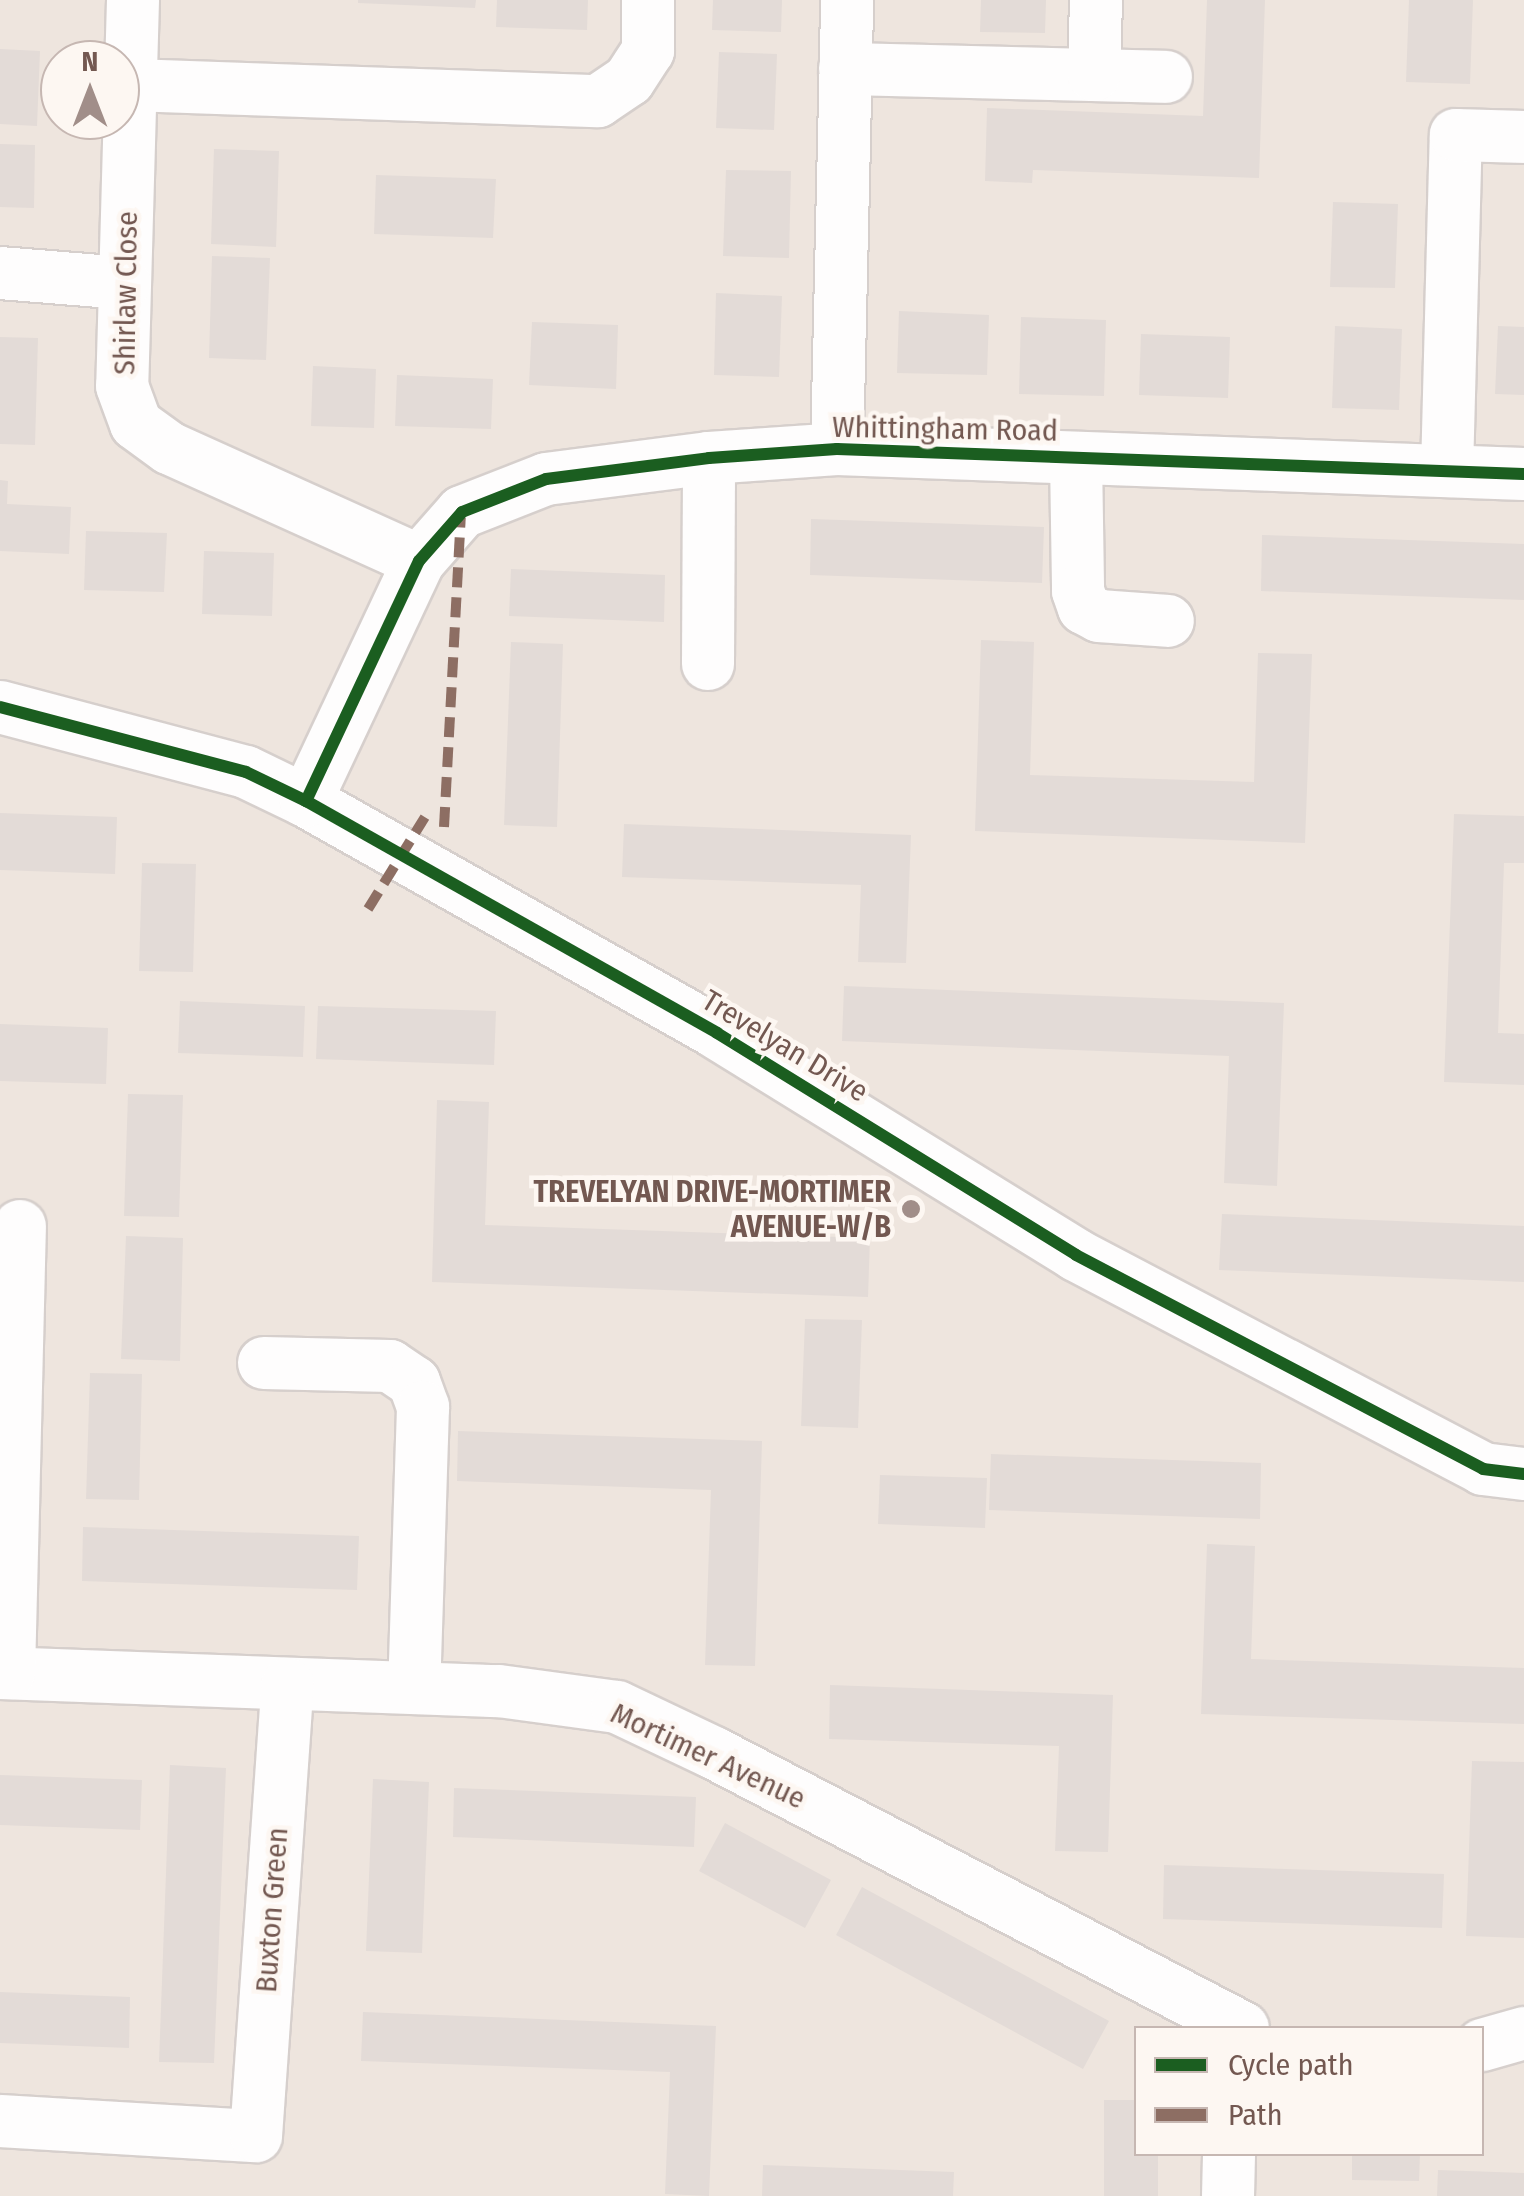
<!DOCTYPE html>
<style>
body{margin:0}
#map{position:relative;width:1524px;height:2196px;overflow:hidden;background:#f6f3f0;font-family:"Fira Sans Condensed",sans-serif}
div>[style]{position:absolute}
.residential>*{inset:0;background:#eee5de}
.building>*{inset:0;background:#e3dbd7}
.roads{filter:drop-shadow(2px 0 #d6cfcc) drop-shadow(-2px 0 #d6cfcc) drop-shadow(0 2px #d6cfcc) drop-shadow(0 -2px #d6cfcc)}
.minor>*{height:52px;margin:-26px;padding:0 26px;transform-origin:26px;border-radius:26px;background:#fefdfd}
.quiet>*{height:10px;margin-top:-5px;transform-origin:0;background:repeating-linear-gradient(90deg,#8d6e63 0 20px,transparent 0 30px)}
.cycleway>*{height:12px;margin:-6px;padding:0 6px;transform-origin:6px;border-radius:6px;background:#1b5e20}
.dots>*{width:28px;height:28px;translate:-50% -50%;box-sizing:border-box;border:5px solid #fdf7f2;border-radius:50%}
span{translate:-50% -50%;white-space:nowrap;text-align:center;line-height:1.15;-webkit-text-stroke:9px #fdf7f2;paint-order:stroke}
.street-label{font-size:30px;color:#735851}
.poi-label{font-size:30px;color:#735851;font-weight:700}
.right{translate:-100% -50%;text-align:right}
.legend{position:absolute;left:1134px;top:2026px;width:350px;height:130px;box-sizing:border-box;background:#fdf7f2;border:2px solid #c6b7b2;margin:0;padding:12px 18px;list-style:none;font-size:30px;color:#735851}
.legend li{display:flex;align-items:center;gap:20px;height:50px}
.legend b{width:50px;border:2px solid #c6b7b2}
.north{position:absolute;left:40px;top:40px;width:100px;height:100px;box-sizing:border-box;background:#fdf7f2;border:2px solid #c6b7b2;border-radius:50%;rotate:0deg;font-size:28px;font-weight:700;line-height:40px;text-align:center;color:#735851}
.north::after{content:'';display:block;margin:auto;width:35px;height:45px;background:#a18e89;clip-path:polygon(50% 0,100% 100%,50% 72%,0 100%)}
</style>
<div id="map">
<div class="residential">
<div style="clip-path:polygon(evenodd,0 0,1524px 0,1524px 2196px,0 2196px,0 0,60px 60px,120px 60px,120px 120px,60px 120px,60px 60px,0 0,1136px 2028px,1482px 2028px,1482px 2154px,1136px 2154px,1136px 2028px)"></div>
</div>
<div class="building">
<div style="clip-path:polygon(358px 0,476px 0,475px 8px,358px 3px)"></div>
<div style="clip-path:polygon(497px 0,588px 0,587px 30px,496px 27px)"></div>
<div style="clip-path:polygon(713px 0,782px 0,781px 32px,712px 30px)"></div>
<div style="clip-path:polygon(981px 0,1046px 0,1045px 33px,980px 32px)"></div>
<div style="clip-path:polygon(1207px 0,1265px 0,1259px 178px,1033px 170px,1032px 183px,985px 181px,987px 108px,1203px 116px)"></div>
<div style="clip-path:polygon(1409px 0,1473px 0,1470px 84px,1406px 82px)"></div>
<div style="clip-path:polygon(0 49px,40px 51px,37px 126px,0 124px)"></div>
<div style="clip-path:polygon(719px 52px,777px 54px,774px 130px,716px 128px)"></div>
<div style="clip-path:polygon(0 144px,35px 145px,34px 208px,0 207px)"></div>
<div style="clip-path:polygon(214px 149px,279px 151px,276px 247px,211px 244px)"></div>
<div style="clip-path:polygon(726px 170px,791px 171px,789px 258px,723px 256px)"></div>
<div style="clip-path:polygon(376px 175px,496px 179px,493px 238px,374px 234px)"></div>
<div style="clip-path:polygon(1333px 202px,1398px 204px,1395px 288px,1330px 287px)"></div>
<div style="clip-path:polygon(212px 256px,270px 258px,266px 360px,209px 358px)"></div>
<div style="clip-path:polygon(716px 293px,782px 296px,779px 377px,714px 375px)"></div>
<div style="clip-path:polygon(899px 311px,989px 315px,987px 375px,897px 373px)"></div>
<div style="clip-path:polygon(1021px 317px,1106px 320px,1104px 396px,1019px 394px)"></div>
<div style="clip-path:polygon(532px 322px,618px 325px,616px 389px,529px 385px)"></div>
<div style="clip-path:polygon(1335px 326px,1402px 329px,1399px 410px,1332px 408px)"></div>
<div style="clip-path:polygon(1498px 326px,1524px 327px,1524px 395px,1495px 394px)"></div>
<div style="clip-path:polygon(1141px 334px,1230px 337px,1228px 398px,1139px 395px)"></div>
<div style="clip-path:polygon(0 337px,38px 338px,35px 445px,0 444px)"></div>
<div style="clip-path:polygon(313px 366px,376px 369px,374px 428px,311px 426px)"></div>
<div style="clip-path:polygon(397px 375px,493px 379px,491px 429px,395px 426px)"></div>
<div style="clip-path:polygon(0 480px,8px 481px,7px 504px,71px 507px,69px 554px,0 551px)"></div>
<div style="clip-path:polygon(811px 519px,1044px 527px,1042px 583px,810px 575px)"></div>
<div style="clip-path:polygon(86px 531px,167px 533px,164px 592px,84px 590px)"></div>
<div style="clip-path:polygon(1262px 535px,1524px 544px,1524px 600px,1261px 591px)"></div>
<div style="clip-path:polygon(204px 551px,274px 553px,272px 616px,202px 614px)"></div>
<div style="clip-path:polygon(511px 569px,665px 575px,664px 622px,509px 616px)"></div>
<div style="clip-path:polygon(981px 640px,1034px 642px,1030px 775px,1254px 782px,1258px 653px,1312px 654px,1305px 843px,975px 831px)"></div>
<div style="clip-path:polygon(511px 642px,563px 644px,557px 827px,504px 825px)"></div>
<div style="clip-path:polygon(0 813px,117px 817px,115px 874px,0 870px)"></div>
<div style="clip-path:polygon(1454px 814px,1524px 816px,1524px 863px,1504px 863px,1498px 1033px,1524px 1034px,1524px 1085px,1444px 1082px)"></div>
<div style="clip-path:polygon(624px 824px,911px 835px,906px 963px,858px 962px,861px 885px,622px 877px)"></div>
<div style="clip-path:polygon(142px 863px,196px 864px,193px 972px,139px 971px)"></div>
<div style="clip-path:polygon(844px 986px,1284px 1003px,1277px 1186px,1224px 1183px,1229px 1056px,842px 1041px)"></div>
<div style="clip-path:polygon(180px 1001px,305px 1006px,303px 1057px,178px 1053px)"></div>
<div style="clip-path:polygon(318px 1006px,496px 1011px,494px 1065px,316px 1059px)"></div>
<div style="clip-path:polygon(0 1024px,108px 1028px,106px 1084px,0 1081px)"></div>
<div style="clip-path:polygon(128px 1094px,183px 1095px,179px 1217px,124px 1216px)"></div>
<div style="clip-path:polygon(437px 1100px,489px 1102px,485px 1225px,870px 1238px,868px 1297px,432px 1282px)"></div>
<div style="clip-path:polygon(1222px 1214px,1524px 1226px,1524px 1282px,1219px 1270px)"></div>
<div style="clip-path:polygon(126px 1236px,183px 1238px,180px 1361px,121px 1359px)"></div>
<div style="clip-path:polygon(805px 1319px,862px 1320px,858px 1428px,801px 1426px)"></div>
<div style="clip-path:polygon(90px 1373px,142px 1374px,139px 1500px,86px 1499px)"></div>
<div style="clip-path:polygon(458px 1431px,762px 1441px,755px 1666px,705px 1665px,711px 1490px,457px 1481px)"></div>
<div style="clip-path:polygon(991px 1454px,1261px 1463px,1260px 1519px,989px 1510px)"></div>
<div style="clip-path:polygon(880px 1475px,987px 1478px,985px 1528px,878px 1524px)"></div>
<div style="clip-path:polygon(83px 1527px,359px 1536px,357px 1590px,82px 1581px)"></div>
<div style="clip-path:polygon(1207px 1544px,1255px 1546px,1251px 1659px,1524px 1668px,1524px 1724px,1201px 1714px)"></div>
<div style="clip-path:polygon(830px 1685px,1113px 1695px,1108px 1852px,1055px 1851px,1059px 1746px,829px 1739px)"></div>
<div style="clip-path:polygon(1472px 1761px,1524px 1762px,1524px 1938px,1466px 1936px)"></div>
<div style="clip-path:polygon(170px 1765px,226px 1768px,214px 2063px,159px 2062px)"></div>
<div style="clip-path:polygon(0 1775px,142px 1780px,140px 1830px,0 1825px)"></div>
<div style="clip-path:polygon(373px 1779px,429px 1782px,422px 1953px,366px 1951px)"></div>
<div style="clip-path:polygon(454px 1788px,696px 1797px,694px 1847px,453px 1837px)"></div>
<div style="clip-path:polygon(725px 1823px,831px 1880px,805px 1928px,699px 1871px)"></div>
<div style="clip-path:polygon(1164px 1865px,1444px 1874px,1442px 1928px,1163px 1919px)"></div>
<div style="clip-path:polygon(862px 1887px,1109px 2021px,1083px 2069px,836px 1935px)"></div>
<div style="clip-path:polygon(0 1992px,130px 1997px,129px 2048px,0 2043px)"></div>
<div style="clip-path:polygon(363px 2012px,716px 2026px,709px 2196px,665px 2194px,670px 2072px,361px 2061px)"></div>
<div style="clip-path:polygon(1104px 2100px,1136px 2100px,1136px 2154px,1158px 2154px,1158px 2196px,1104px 2196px)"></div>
<div style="clip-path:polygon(1352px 2154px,1420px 2154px,1419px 2181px,1352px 2180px)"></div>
<div style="clip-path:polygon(763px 2165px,954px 2172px,953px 2196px,762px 2196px)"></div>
<div style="clip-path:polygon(1438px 2170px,1524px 2173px,1524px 2196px,1437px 2196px)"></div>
</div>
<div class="roads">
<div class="minor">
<div style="left:133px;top:0;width:386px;rotate:91.6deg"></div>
<div style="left:122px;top:386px;width:40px;rotate:69.8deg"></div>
<div style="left:136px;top:424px;width:41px;rotate:36deg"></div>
<div style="left:169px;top:448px;width:274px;rotate:24.3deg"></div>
<div style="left:845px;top:69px;width:321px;rotate:1.4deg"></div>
<div style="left:1094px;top:75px;width:75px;rotate:-88.5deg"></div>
<div style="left:131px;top:85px;width:467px;rotate:2deg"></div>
<div style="left:598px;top:101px;width:37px;rotate:-34deg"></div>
<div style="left:629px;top:80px;width:35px;rotate:-57deg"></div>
<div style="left:648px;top:51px;width:51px;rotate:-90deg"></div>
<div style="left:0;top:273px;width:125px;rotate:4.6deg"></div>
<div style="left:837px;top:449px;width:449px;rotate:-88.7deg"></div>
<div style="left:1076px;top:458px;width:133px;rotate:89.1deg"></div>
<div style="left:1078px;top:591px;width:18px;rotate:71deg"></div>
<div style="left:1084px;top:608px;width:17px;rotate:28deg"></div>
<div style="left:1099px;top:616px;width:69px;rotate:4.1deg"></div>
<div style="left:1447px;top:471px;width:336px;rotate:-88.5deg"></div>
<div style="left:1456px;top:135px;width:68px;rotate:1.7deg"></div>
<div style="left:708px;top:664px;width:206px;rotate:-89.7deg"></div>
<div style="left:0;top:707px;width:254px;rotate:14.8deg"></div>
<div style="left:246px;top:772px;width:67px;rotate:25.8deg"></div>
<div style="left:306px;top:801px;width:472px;rotate:29.4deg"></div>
<div style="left:717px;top:1033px;width:422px;rotate:31.7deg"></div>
<div style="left:1076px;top:1255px;width:460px;rotate:27.7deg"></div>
<div style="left:1483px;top:1469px;width:41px;rotate:7deg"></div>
<div style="left:306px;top:801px;width:265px;rotate:-64.8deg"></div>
<div style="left:419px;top:561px;width:65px;rotate:-48.7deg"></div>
<div style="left:462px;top:512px;width:90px;rotate:-21.4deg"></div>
<div style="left:546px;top:479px;width:164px;rotate:-7.3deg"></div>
<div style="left:709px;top:458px;width:128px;rotate:-4deg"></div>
<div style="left:837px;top:449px;width:687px;rotate:2.08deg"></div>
<div style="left:264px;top:1363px;width:126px;rotate:1.4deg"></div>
<div style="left:390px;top:1366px;width:29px;rotate:34deg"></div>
<div style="left:414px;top:1382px;width:27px;rotate:70deg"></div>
<div style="left:423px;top:1407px;width:281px;rotate:91.8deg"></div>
<div style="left:0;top:1673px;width:499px;rotate:2.1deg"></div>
<div style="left:499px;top:1691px;width:119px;rotate:7.7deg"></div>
<div style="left:617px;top:1707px;width:107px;rotate:25.4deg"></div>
<div style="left:714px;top:1753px;width:596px;rotate:27.47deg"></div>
<div style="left:9px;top:1673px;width:447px;rotate:-88.6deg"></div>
<div style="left:1482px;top:2045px;width:44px;rotate:-15.9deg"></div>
<div style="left:0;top:2121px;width:256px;rotate:3.4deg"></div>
<div style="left:256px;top:2136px;width:453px;rotate:-86deg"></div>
<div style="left:1228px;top:2196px;width:42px;rotate:-88.6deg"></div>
</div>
</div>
<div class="quiet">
<div style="left:444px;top:827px;width:310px;rotate:-86.9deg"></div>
<div style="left:368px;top:909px;width:108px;rotate:-58.2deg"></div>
</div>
<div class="cycleway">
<div style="left:0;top:707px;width:254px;rotate:14.8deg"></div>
<div style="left:246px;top:772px;width:67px;rotate:25.8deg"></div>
<div style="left:306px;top:801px;width:472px;rotate:29.4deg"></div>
<div style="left:717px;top:1033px;width:422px;rotate:31.7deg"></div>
<div style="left:1076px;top:1255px;width:460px;rotate:27.7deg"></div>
<div style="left:1483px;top:1469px;width:41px;rotate:7deg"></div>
<div style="left:306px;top:801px;width:265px;rotate:-64.8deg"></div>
<div style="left:419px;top:561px;width:65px;rotate:-48.7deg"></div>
<div style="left:462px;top:512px;width:90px;rotate:-21.4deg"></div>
<div style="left:546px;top:479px;width:164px;rotate:-7.3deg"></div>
<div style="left:709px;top:458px;width:128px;rotate:-4deg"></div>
<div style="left:837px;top:449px;width:687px;rotate:2.08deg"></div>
</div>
<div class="dots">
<div style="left:911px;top:1209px;background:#a18e89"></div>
</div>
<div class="street-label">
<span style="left:126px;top:293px;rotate:-89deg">Shirlaw Close</span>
<span style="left:945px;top:429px;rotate:1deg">Whittingham Road</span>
<span style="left:785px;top:1046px;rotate:31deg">Trevelyan Drive</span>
<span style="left:708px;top:1756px;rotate:25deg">Mortimer Avenue</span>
<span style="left:272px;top:1910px;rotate:-86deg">Buxton Green</span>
</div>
<div class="poi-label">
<span class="right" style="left:891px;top:1209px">TREVELYAN DRIVE-MORTIMER<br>AVENUE-W/B</span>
</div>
<ul class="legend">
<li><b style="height:12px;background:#1b5e20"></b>Cycle path</li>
<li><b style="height:12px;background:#8d6e63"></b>Path</li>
</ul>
<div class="north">N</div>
</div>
